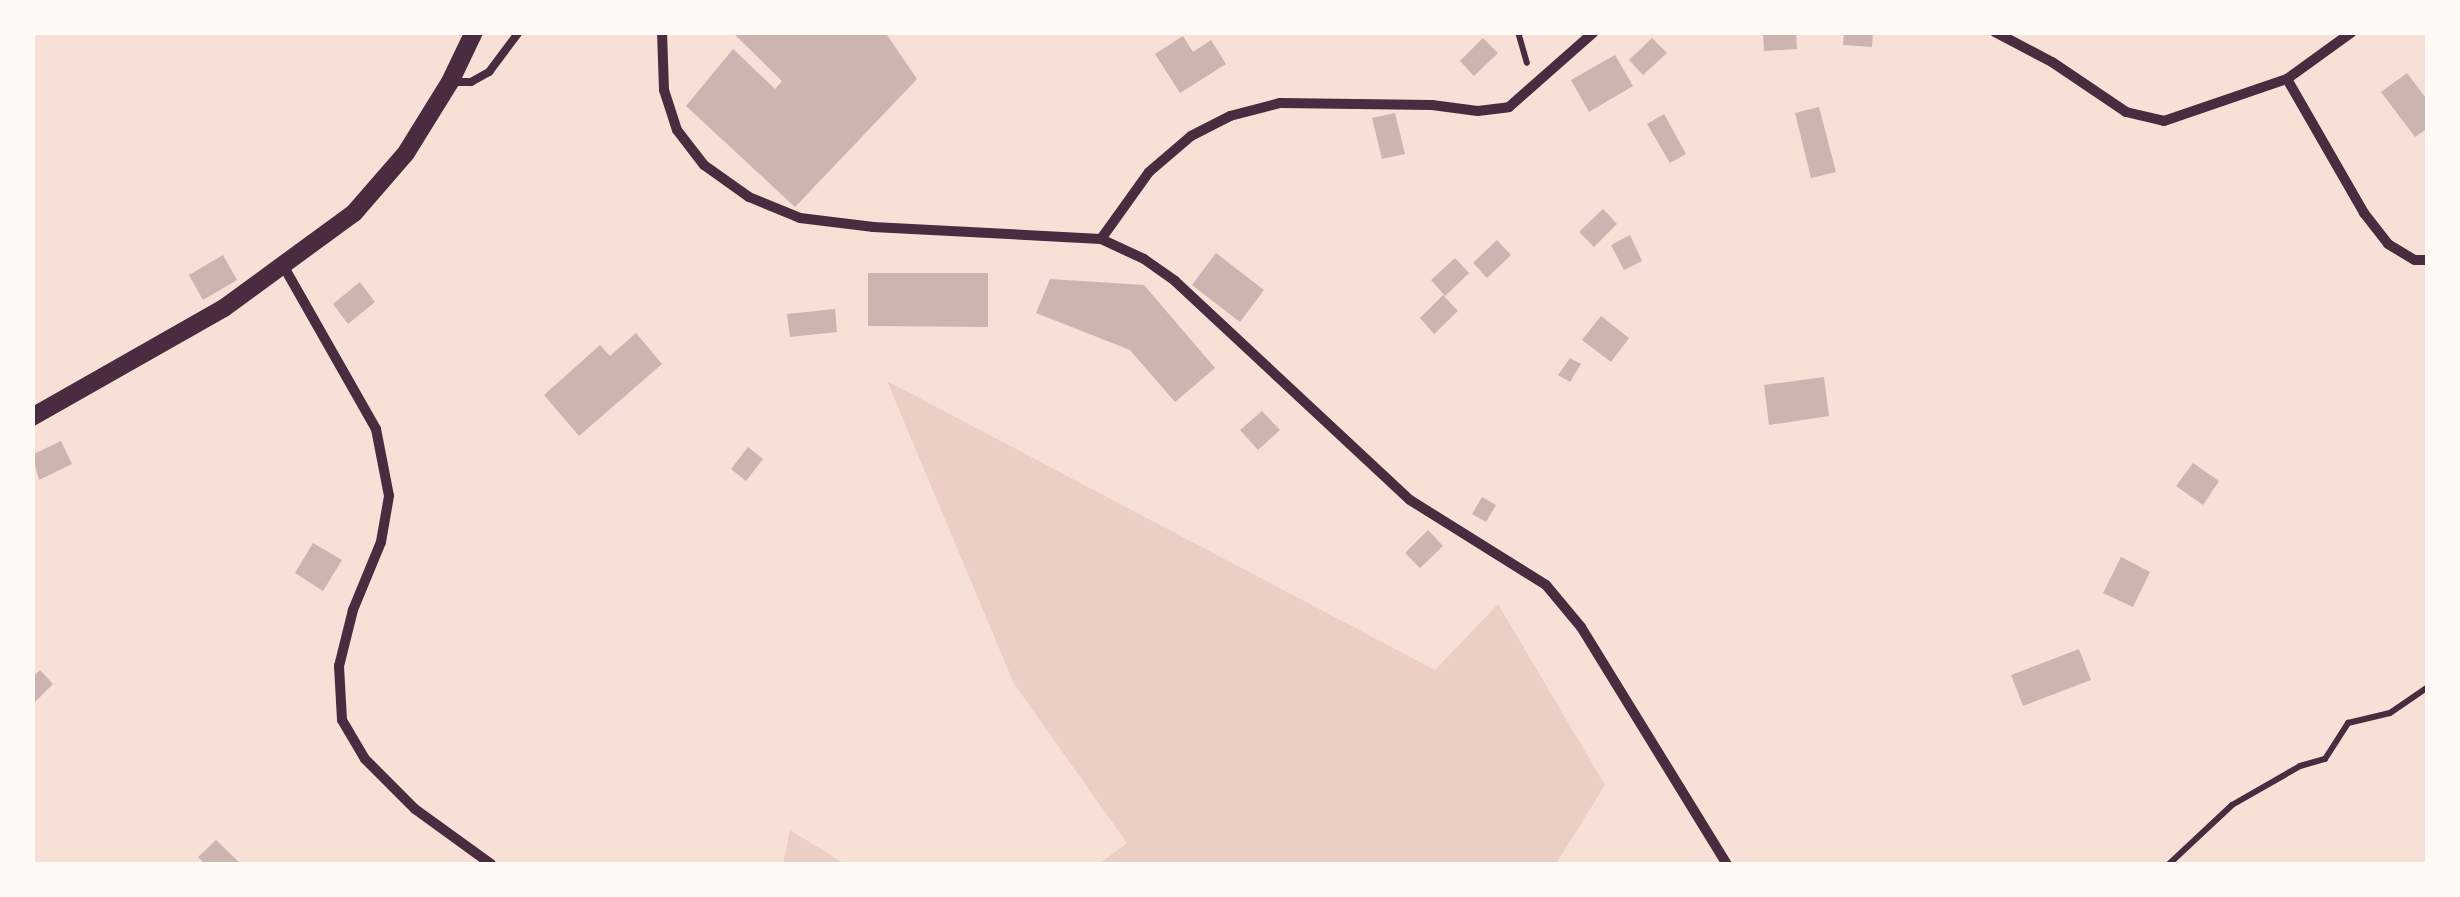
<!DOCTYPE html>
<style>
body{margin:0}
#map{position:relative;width:2460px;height:897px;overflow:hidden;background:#f7e1d7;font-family:"Public Sans",sans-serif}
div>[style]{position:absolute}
.green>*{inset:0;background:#ebcfc5}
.building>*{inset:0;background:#ccb4b1}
.path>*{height:6px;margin:-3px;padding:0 3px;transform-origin:3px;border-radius:3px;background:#4a2c40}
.service>*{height:8px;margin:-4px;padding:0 4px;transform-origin:4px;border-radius:4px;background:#4a2c40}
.minor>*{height:10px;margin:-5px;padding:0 5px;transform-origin:5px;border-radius:5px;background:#4a2c40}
.tertiary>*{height:18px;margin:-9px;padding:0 9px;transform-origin:9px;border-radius:9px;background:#4a2c40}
span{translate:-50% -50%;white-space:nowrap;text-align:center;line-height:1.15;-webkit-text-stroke:9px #fffaf5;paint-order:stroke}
.frame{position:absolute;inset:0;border:35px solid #fffaf5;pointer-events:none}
</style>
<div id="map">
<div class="green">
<div style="clip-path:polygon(887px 381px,1435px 670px,1498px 604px,1605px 785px,1556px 864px,1099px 864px,1127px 843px,1014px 684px)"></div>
<div style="clip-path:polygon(790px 830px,845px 864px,783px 864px)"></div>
</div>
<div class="building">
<div style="clip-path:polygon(732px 32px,885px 32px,917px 79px,795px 207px,686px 106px,733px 49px,775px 89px,782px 81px)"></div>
<div style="clip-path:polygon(1763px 32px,1796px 32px,1797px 49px,1764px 51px)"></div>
<div style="clip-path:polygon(1844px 32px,1873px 32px,1872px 47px,1843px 45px)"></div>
<div style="clip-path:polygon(1183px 36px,1193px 52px,1211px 40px,1226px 64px,1180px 93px,1155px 54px)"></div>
<div style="clip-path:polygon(1483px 38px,1498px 53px,1474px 76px,1460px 61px)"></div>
<div style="clip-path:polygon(1652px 38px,1667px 53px,1643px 75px,1629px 60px)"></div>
<div style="clip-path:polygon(1615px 55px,1633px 86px,1589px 112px,1571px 80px)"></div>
<div style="clip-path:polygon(2407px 73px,2428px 101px,2428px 128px,2415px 137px,2381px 92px)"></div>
<div style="clip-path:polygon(1819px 107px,1836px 172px,1811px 178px,1795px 113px)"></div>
<div style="clip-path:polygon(1395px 113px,1405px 154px,1382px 159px,1372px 118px)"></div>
<div style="clip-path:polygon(1664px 114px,1686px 154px,1670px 163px,1647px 124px)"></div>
<div style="clip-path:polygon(1603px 209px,1617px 224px,1594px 247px,1579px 232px)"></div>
<div style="clip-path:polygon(1630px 235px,1642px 261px,1624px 270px,1611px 245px)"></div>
<div style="clip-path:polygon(1497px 240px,1511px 255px,1487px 278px,1473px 263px)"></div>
<div style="clip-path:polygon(1216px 253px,1264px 290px,1240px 322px,1192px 285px)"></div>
<div style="clip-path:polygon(223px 255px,237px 280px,203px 300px,189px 275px)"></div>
<div style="clip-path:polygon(1455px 258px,1469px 273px,1445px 296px,1431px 280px)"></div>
<div style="clip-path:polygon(868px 273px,988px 273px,988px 327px,868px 326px)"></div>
<div style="clip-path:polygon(1050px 279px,1144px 285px,1215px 368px,1175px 402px,1130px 350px,1036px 313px)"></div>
<div style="clip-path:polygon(360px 282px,375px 302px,348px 324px,333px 304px)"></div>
<div style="clip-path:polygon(1443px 295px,1458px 311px,1434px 334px,1420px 318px)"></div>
<div style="clip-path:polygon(835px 309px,837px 332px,790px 337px,787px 314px)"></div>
<div style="clip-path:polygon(1601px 316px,1629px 338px,1611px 362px,1582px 340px)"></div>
<div style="clip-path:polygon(636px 333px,662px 364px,579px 436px,544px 395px,600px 345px,610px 356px)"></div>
<div style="clip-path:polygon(1570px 358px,1581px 364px,1570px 382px,1558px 375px)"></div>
<div style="clip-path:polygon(1824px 377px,1829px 416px,1769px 425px,1764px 385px)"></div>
<div style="clip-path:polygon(1262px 411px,1280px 430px,1258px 450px,1240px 430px)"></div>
<div style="clip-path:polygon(61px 441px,72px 464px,39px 480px,32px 455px)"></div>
<div style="clip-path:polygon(748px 447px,763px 459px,746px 481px,731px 469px)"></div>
<div style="clip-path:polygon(2193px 463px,2219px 481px,2203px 505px,2176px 486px)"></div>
<div style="clip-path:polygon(1482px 497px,1496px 505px,1486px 522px,1472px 514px)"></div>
<div style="clip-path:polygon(1428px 530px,1443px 546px,1420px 568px,1405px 553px)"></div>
<div style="clip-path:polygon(313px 543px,342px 560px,323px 591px,295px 573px)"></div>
<div style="clip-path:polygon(2121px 557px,2150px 572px,2133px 607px,2103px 593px)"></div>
<div style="clip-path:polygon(2079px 649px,2091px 680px,2023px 706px,2011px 675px)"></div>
<div style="clip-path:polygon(40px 670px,53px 684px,35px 702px,32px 678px)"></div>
<div style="clip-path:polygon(216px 840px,241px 864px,205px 864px,198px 857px)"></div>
</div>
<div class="path">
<div style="left:1518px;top:32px;width:32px;rotate:74deg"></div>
<div style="left:2169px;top:864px;width:86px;rotate:-43.1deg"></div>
<div style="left:2232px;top:805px;width:78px;rotate:-29.8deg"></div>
<div style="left:2300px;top:766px;width:26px;rotate:-16deg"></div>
<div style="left:2325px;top:759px;width:43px;rotate:-57.4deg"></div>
<div style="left:2348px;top:723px;width:43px;rotate:-13.4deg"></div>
<div style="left:2390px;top:713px;width:46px;rotate:-34.4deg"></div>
</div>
<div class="service">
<div style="left:450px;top:82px;width:21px"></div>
<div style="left:471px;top:82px;width:21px;rotate:-29deg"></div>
<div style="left:489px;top:72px;width:50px;rotate:-53.1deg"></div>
</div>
<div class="minor">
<div style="left:662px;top:32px;width:58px;rotate:88deg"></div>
<div style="left:664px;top:90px;width:42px;rotate:72deg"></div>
<div style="left:677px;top:130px;width:44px;rotate:52.4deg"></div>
<div style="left:704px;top:165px;width:55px;rotate:35.4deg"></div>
<div style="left:749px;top:197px;width:55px;rotate:22.4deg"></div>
<div style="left:800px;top:218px;width:74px;rotate:7deg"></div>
<div style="left:873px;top:227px;width:228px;rotate:3deg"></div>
<div style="left:1101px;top:239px;width:47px;rotate:24.9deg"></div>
<div style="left:1144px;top:259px;width:38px;rotate:35deg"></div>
<div style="left:1175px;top:281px;width:321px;rotate:43deg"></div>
<div style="left:1410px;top:500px;width:160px;rotate:32deg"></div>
<div style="left:1546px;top:585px;width:55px;rotate:50.2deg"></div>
<div style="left:1581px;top:627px;width:278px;rotate:58.4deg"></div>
<div style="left:1995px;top:32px;width:64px;rotate:27.8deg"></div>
<div style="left:2052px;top:62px;width:89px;rotate:34deg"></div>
<div style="left:2126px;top:112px;width:39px;rotate:13deg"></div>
<div style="left:2164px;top:121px;width:130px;rotate:-18.9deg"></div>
<div style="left:2287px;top:79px;width:80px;rotate:-35.9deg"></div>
<div style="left:2287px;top:79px;width:155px;rotate:60.1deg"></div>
<div style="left:2364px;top:213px;width:39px;rotate:52deg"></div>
<div style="left:2388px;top:244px;width:31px;rotate:31deg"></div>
<div style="left:2415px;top:260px;width:13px"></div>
<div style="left:1101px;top:239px;width:82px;rotate:-54.4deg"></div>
<div style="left:1149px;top:172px;width:55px;rotate:-40.6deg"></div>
<div style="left:1191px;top:136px;width:44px;rotate:-27.1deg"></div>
<div style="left:1230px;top:116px;width:52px;rotate:-14.6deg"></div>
<div style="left:1280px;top:103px;width:152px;rotate:0.8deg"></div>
<div style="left:1432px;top:105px;width:46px;rotate:7.4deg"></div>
<div style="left:1478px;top:111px;width:31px;rotate:-7deg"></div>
<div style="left:1509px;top:107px;width:113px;rotate:-41.4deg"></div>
<div style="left:284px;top:267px;width:186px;rotate:60.4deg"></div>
<div style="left:376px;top:429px;width:68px;rotate:79deg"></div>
<div style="left:389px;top:496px;width:47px;rotate:99.9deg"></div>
<div style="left:381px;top:542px;width:74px;rotate:112.4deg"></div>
<div style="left:353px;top:610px;width:58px;rotate:104deg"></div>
<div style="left:339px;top:666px;width:54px;rotate:86.8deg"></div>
<div style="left:342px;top:720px;width:45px;rotate:59.5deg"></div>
<div style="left:365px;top:759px;width:71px;rotate:45deg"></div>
<div style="left:415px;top:809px;width:94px;rotate:35.9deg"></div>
</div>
<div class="tertiary">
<div style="left:32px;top:417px;width:221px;rotate:-29.6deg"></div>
<div style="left:224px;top:308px;width:161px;rotate:-36.2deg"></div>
<div style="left:354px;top:213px;width:79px;rotate:-49.1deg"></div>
<div style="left:406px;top:153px;width:84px;rotate:-58.2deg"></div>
<div style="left:450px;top:82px;width:55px;rotate:-64.4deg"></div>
</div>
<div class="frame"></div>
</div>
